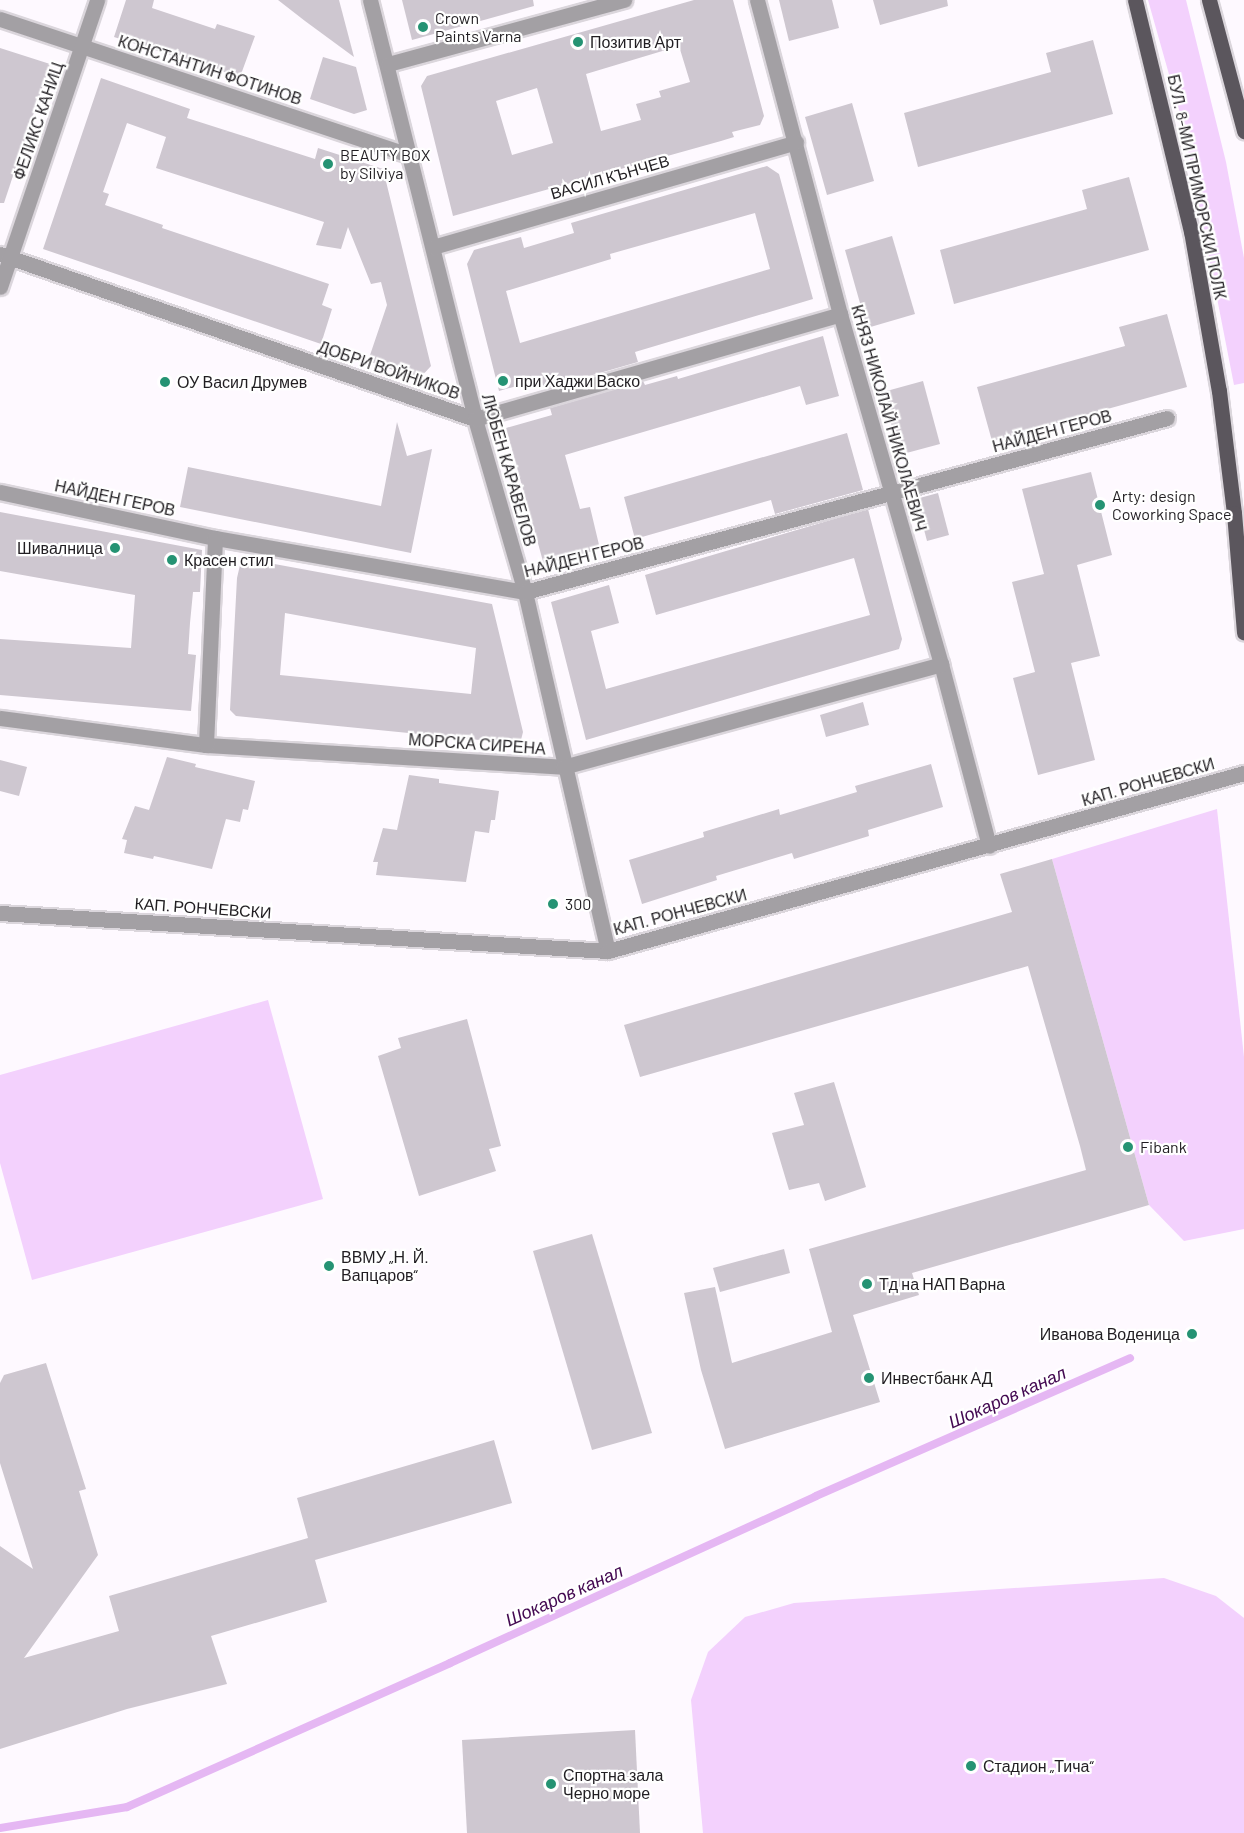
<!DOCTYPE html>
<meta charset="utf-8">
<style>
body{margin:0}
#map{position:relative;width:1244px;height:1833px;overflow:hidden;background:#fef9ff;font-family:Barlow,sans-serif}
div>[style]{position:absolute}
.green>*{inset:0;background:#f3d1fd}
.stream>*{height:8px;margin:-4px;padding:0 4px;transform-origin:4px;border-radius:4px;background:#e5b7f3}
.building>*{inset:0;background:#cec7d0}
.roads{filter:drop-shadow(2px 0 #dbd6dc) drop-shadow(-2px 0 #dbd6dc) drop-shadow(0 2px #dbd6dc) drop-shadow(0 -2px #dbd6dc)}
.minor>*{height:15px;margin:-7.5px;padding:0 7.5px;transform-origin:7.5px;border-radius:7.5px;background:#a3a0a4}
.major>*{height:15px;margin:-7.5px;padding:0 7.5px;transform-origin:7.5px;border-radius:7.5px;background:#5b565d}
.dots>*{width:16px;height:16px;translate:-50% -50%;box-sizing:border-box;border:3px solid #fff;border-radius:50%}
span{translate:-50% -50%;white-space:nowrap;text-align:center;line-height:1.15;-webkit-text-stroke:4.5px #fff;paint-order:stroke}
.poi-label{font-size:16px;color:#211e22}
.left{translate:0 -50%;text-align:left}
.right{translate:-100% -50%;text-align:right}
.street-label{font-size:16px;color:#211e22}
.water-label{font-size:18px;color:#430951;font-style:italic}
</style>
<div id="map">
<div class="green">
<div style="clip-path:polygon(1148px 0,1186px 0,1226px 162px,1244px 258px,1244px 383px,1234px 385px,1183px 124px)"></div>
<div style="clip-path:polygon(1217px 809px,1244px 1057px,1244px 1229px,1184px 1241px,1149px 1205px,1052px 859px)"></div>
<div style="clip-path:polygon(268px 1000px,323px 1199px,32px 1280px,0 1163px,0 1075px)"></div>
<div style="clip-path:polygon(1164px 1578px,1216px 1596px,1244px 1618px,1244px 1833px,703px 1833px,691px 1700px,708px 1652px,745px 1617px,794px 1603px)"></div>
</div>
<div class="stream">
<div style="left:0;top:1828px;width:129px;rotate:-9.4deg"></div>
<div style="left:127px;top:1807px;width:354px;rotate:-24deg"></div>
<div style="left:450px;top:1663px;width:402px;rotate:-24.5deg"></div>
<div style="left:816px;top:1496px;width:343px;rotate:-23.7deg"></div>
</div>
<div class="building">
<div style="clip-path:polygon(126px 0,154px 0,152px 8px,215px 29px,217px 24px,255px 36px,240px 77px,114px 37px)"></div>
<div style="clip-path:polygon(278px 0,339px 0,354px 57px,305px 21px)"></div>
<div style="clip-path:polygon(402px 0,533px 0,534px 6px,412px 40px)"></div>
<div style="clip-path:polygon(evenodd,694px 0,733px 0,764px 116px,760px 125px,732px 132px,734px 137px,721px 141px,453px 216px,421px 86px,427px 76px,694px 0,679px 46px,690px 82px,659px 91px,661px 97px,636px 104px,641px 120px,601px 131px,586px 74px,679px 46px,694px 0,537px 88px,553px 143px,512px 155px,496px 101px,537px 88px)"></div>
<div style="clip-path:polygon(779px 0,832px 0,839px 28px,789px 41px)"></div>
<div style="clip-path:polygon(873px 0,947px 0,948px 6px,880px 25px)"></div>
<div style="clip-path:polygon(1093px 40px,1113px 114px,918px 167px,904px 113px,1051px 72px,1046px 53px)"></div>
<div style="clip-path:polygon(0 48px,50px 64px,4px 203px,0 203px)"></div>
<div style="clip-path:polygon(323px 57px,356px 67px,367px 110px,354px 114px,310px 99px)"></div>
<div style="clip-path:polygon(101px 78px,190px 109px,187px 118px,315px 159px,318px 148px,383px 169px,431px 366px,419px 379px,368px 361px,387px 305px,381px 282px,371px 284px,348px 227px,341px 249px,316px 245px,324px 222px,156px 168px,166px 137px,127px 123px,103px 192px,109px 194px,105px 205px,163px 225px,162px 228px,329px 284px,322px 305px,332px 309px,321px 344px,43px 249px)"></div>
<div style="clip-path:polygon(852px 103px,874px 181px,827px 195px,805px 117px)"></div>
<div style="clip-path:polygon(evenodd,767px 166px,779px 174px,813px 299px,635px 352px,638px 362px,544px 389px,541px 379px,499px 391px,467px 264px,474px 250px,521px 237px,524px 248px,574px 233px,571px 223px,767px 166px,755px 213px,770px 269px,520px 343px,506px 291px,611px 259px,610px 254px,755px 213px)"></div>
<div style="clip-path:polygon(1129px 177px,1149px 250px,954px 304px,940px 250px,1087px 209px,1082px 190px)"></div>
<div style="clip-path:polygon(892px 236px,915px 314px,867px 328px,845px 250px)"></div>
<div style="clip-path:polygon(1167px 314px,1187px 387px,992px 441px,977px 387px,1125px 346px,1119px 327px)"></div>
<div style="clip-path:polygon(823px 336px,839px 396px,806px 405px,800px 386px,565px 455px,580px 509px,590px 507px,600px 549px,544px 565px,506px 428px,552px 415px,550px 408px,643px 381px,645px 385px,677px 376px,678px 379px)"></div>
<div style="clip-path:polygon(923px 381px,940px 444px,899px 455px,883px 392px)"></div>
<div style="clip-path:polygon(397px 422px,407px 456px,432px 449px,411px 553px,180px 507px,188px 467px,381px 506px)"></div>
<div style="clip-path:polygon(847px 433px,863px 490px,775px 514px,771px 500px,635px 539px,624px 497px)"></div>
<div style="clip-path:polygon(1091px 472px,1112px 555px,1077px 565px,1100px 656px,1071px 663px,1095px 760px,1038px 775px,1013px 678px,1035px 672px,1012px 582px,1044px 574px,1022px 489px)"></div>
<div style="clip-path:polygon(938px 493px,949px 535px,927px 541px,916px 499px)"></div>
<div style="clip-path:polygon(868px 509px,902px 639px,899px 649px,586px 740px,551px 602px,609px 585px,619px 623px,591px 631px,606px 689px,870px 615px,854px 558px,656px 615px,645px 575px)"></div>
<div style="clip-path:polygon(0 512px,202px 550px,200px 592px,193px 592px,190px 623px,188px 654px,196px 655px,191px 711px,0 695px,0 639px,131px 648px,135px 595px,0 571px)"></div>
<div style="clip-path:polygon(evenodd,252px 560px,492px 604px,523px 732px,521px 740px,511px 743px,236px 716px,230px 710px,237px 578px,240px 565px,252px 560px,285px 613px,476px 648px,471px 694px,280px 675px,285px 613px)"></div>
<div style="clip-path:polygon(863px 702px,869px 725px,826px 737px,820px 715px)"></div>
<div style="clip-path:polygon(167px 757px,196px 764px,195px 767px,255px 781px,248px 810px,243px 809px,240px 822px,226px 819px,212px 869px,154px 856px,153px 859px,124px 853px,127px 840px,122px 839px,135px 806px,149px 810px)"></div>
<div style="clip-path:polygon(0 760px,27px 767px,19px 796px,0 791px)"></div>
<div style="clip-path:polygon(931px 764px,943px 807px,868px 830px,869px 836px,794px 859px,792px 853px,716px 876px,717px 880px,642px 904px,629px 860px,704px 837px,703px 832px,779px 809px,780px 815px,857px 792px,855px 786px)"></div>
<div style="clip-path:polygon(409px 775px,439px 779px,439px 783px,499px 791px,495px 820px,491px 820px,489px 833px,475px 831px,466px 882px,376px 875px,378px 862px,373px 862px,383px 828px,397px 830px)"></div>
<div style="clip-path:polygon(1052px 859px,1149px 1205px,912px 1273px,919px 1295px,853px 1315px,880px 1402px,725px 1449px,701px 1370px,684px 1293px,715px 1287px,732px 1363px,832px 1332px,809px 1249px,1086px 1170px,1080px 1146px,1028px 966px,640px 1077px,624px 1025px,1012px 912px,1000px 874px)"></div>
<div style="clip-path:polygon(467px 1019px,501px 1146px,489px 1149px,496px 1171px,419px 1196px,378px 1056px,401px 1048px,398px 1038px)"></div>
<div style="clip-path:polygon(834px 1082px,866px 1187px,825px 1201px,819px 1183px,789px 1190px,772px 1133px,804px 1125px,794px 1093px)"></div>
<div style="clip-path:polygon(592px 1234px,652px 1433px,592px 1450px,533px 1251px)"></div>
<div style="clip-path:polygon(784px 1249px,790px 1273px,720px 1292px,713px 1268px)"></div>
<div style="clip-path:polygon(46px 1363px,86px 1489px,79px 1491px,98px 1555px,24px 1658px,119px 1631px,109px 1596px,308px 1538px,297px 1498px,494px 1440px,512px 1503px,315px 1560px,327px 1602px,211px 1636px,227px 1684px,127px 1709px,0 1749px,0 1546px,33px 1569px,0 1463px,0 1383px,4px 1375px)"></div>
<div style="clip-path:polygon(635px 1730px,640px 1833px,467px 1833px,462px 1740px)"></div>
</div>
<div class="roads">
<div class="minor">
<div style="left:370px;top:0;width:432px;rotate:75.9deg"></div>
<div style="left:475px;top:419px;width:180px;rotate:73.9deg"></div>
<div style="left:525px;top:592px;width:368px;rotate:77deg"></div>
<div style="left:757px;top:0;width:325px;rotate:75.2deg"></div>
<div style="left:840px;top:314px;width:364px;rotate:73.9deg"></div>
<div style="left:941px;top:664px;width:188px;rotate:75.2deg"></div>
<div style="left:0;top:19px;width:431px;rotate:18.4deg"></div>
<div style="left:388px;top:64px;width:245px;rotate:-15.2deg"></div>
<div style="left:433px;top:247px;width:378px;rotate:-16.1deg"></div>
<div style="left:0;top:254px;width:503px;rotate:19.16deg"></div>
<div style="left:475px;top:419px;width:380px;rotate:-16deg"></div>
<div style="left:0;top:287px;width:303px;rotate:-71.3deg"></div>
<div style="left:0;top:492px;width:220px;rotate:12.1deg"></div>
<div style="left:215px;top:538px;width:315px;rotate:9.9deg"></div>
<div style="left:525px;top:592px;width:665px;rotate:-15.16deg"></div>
<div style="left:0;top:718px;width:208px;rotate:7.5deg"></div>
<div style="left:206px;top:745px;width:358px;rotate:3.5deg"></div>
<div style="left:563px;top:767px;width:392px;rotate:-15.2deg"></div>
<div style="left:206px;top:745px;width:207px;rotate:-87.5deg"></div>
<div style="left:0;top:913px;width:609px;rotate:3.58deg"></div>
<div style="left:608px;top:951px;width:660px;rotate:-15.64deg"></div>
</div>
<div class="major">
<div style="left:1135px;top:0;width:238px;rotate:76.4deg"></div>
<div style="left:1191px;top:231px;width:162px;rotate:80.1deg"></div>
<div style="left:1219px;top:391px;width:123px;rotate:83deg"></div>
<div style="left:1234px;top:513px;width:120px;rotate:85.2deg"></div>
<div style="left:1209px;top:0;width:136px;rotate:75deg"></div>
</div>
</div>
<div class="dots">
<div style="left:423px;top:27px;background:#259373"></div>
<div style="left:578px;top:42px;background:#259373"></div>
<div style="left:328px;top:164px;background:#259373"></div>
<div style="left:503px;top:381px;background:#259373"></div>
<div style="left:165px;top:382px;background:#259373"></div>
<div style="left:1100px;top:505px;background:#259373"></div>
<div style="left:115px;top:548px;background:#259373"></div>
<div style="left:172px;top:560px;background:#259373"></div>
<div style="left:553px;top:904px;background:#259373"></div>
<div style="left:1128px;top:1147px;background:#259373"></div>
<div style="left:329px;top:1266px;background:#259373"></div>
<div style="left:867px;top:1284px;background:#259373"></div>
<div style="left:1192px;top:1334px;background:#259373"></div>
<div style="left:869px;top:1378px;background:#259373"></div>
<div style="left:971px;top:1766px;background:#259373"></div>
<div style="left:551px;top:1784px;background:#259373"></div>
</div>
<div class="poi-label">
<span class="left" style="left:435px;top:27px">Crown<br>Paints Varna</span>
<span class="left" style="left:590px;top:42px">Позитив Арт</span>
<span class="left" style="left:340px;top:164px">BEAUTY BOX<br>by Silviya</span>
<span class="left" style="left:515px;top:381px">при Хаджи Васко</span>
<span class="left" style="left:177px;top:382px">ОУ Васил Друмев</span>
<span class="left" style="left:1112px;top:505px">Arty: design<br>Coworking Space</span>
<span class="right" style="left:103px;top:548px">Шивалница</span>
<span class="left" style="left:184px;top:560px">Красен стил</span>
<span class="left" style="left:565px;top:904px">300</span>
<span class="left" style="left:1140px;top:1147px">Fibank</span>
<span class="left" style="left:341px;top:1266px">ВВМУ „Н. Й.<br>Вапцаров“</span>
<span class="left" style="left:879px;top:1284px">Тд на НАП Варна</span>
<span class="right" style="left:1180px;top:1334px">Иванова Воденица</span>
<span class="left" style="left:881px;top:1378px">Инвестбанк АД</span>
<span class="left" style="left:983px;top:1766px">Стадион „Тича“</span>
<span class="left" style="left:563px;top:1784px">Спортна зала<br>Черно море</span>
</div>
<div class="street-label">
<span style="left:210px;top:70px;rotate:18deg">КОНСТАНТИН ФОТИНОВ</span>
<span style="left:38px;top:121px;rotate:-71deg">ФЕЛИКС КАНИЦ</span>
<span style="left:610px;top:177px;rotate:-16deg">ВАСИЛ КЪНЧЕВ</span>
<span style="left:1197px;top:187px;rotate:78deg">БУЛ. 8-МИ ПРИМОРСКИ ПОЛК</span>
<span style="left:389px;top:370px;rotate:19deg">ДОБРИ ВОЙНИКОВ</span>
<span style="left:889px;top:418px;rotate:74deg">КНЯЗ НИКОЛАЙ НИКОЛАЕВИЧ</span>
<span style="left:1052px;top:431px;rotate:-15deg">НАЙДЕН ГЕРОВ</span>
<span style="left:509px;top:470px;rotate:74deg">ЛЮБЕН КАРАВЕЛОВ</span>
<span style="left:115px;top:498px;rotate:12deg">НАЙДЕН ГЕРОВ</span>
<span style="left:584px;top:557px;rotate:-14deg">НАЙДЕН ГЕРОВ</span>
<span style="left:477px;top:744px;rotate:4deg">МОРСКА СИРЕНА</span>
<span style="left:1148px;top:782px;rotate:-16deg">КАП. РОНЧЕВСКИ</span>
<span style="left:203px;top:908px;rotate:4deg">КАП. РОНЧЕВСКИ</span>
<span style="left:680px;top:912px;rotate:-15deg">КАП. РОНЧЕВСКИ</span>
</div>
<div class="water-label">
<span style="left:1007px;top:1397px;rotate:-24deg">Шокаров канал</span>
<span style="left:564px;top:1595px;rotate:-24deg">Шокаров канал</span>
</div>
</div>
